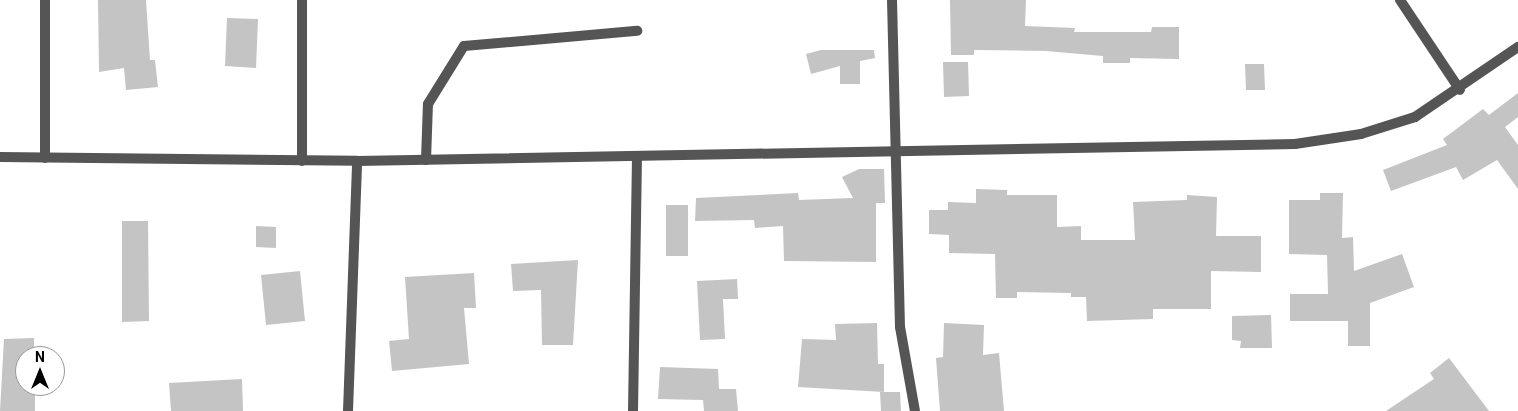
<!DOCTYPE html>
<style>
body{margin:0}
#map{position:relative;width:1518px;height:411px;overflow:hidden;background:#fff;font-family:Roboto,sans-serif}
div>[style]{position:absolute}
.building>*{inset:0;background:#c4c4c4}
.lane>*{height:10px;margin:-5px;padding:0 5px;transform-origin:5px;border-radius:5px;background:#555}
.street>*{height:10px;margin:-5px;padding:0 5px;transform-origin:5px;border-radius:5px;background:#555}
span{translate:-50% -50%;white-space:nowrap;text-align:center;line-height:1.15;-webkit-text-stroke:4px #fff;paint-order:stroke}
.north{position:absolute;left:15px;top:346px;width:50px;height:50px;box-sizing:border-box;background:#fff;border:1px solid #999;border-radius:50%;rotate:0deg;font-size:14px;font-weight:700;line-height:20px;text-align:center;color:#000}
.north::after{content:'';display:block;margin:auto;width:18px;height:22px;background:#000;clip-path:polygon(50% 0,100% 100%,50% 72%,0 100%)}
</style>
<div id="map">
<div class="building">
<div style="clip-path:polygon(98px 0,146px 0,150px 60px,155px 60px,158px 87px,126px 90px,124px 68px,99px 72px)"></div>
<div style="clip-path:polygon(950px 0,1026px 0,1025px 26px,1075px 28px,1074px 32px,1151px 32px,1152px 27px,1179px 27px,1179px 59px,1130px 58px,1130px 63px,1103px 63px,1103px 56px,1046px 51px,974px 50px,974px 55px,951px 55px)"></div>
<div style="clip-path:polygon(227px 18px,258px 19px,256px 68px,225px 66px)"></div>
<div style="clip-path:polygon(821px 50px,874px 50px,875px 58px,860px 61px,860px 84px,840px 84px,840px 66px,811px 74px,806px 54px)"></div>
<div style="clip-path:polygon(943px 62px,968px 62px,969px 96px,944px 97px)"></div>
<div style="clip-path:polygon(1245px 64px,1264px 64px,1265px 90px,1246px 90px)"></div>
<div style="clip-path:polygon(1518px 93px,1518px 117px,1505px 127px,1518px 145px,1518px 189px,1497px 160px,1463px 180px,1456px 167px,1391px 191px,1383px 170px,1447px 145px,1443px 139px,1483px 109px,1489px 115px)"></div>
<div style="clip-path:polygon(859px 169px,884px 169px,885px 203px,876px 203px,876px 262px,784px 261px,783px 226px,755px 228px,754px 220px,695px 221px,696px 198px,798px 193px,799px 200px,853px 198px,842px 177px)"></div>
<div style="clip-path:polygon(976px 189px,1007px 190px,1007px 195px,1057px 195px,1057px 227px,1081px 226px,1081px 240px,1135px 240px,1133px 202px,1187px 200px,1187px 195px,1217px 197px,1216px 236px,1261px 236px,1261px 272px,1211px 271px,1211px 309px,1153px 309px,1153px 319px,1087px 321px,1086px 297px,1071px 297px,1071px 293px,1017px 292px,1017px 298px,996px 298px,995px 254px,949px 253px,949px 235px,929px 234px,929px 210px,948px 210px,948px 202px,976px 203px)"></div>
<div style="clip-path:polygon(1320px 193px,1343px 193px,1342px 238px,1353px 237px,1354px 271px,1402px 254px,1414px 287px,1370px 303px,1370px 346px,1348px 346px,1348px 321px,1290px 321px,1290px 294px,1328px 294px,1327px 255px,1289px 254px,1289px 200px,1320px 200px)"></div>
<div style="clip-path:polygon(666px 205px,688px 205px,688px 256px,666px 256px)"></div>
<div style="clip-path:polygon(122px 221px,148px 221px,149px 321px,122px 322px)"></div>
<div style="clip-path:polygon(256px 226px,276px 227px,276px 248px,256px 247px)"></div>
<div style="clip-path:polygon(578px 260px,573px 345px,542px 345px,541px 290px,513px 291px,511px 264px)"></div>
<div style="clip-path:polygon(300px 271px,305px 321px,266px 325px,261px 275px)"></div>
<div style="clip-path:polygon(474px 273px,476px 308px,464px 308px,469px 364px,392px 371px,389px 341px,409px 339px,405px 277px)"></div>
<div style="clip-path:polygon(737px 279px,738px 299px,723px 299px,725px 339px,700px 340px,697px 281px)"></div>
<div style="clip-path:polygon(1271px 315px,1272px 348px,1240px 348px,1241px 341px,1232px 340px,1232px 316px)"></div>
<div style="clip-path:polygon(877px 323px,878px 364px,884px 364px,884px 392px,798px 387px,802px 339px,836px 340px,835px 324px)"></div>
<div style="clip-path:polygon(944px 323px,984px 325px,983px 355px,999px 353px,1004px 411px,940px 411px,936px 358px,943px 357px)"></div>
<div style="clip-path:polygon(34px 338px,34px 356px,25px 356px,25px 386px,35px 386px,35px 411px,0 411px,4px 339px)"></div>
<div style="clip-path:polygon(1449px 358px,1489px 411px,1386px 411px,1434px 379px,1430px 373px)"></div>
<div style="clip-path:polygon(660px 367px,718px 369px,719px 389px,736px 389px,738px 411px,704px 411px,703px 400px,658px 399px)"></div>
<div style="clip-path:polygon(242px 379px,243px 411px,171px 411px,169px 383px)"></div>
<div style="clip-path:polygon(880px 392px,900px 392px,901px 411px,881px 411px)"></div>
</div>
<div class="lane">
<div style="left:426px;top:160px;width:56px;rotate:-88deg"></div>
<div style="left:428px;top:104px;width:68px;rotate:-58.2deg"></div>
<div style="left:464px;top:46px;width:174px;rotate:-5deg"></div>
</div>
<div class="street">
<div style="left:892px;top:0;width:327px;rotate:88.6deg"></div>
<div style="left:900px;top:327px;width:85px;rotate:79.9deg"></div>
<div style="left:1400px;top:0;width:108px;rotate:56.3deg"></div>
<div style="left:0;top:157px;width:357px;rotate:0.6deg"></div>
<div style="left:357px;top:161px;width:938px;rotate:-1.04deg"></div>
<div style="left:1295px;top:144px;width:67px;rotate:-8.6deg"></div>
<div style="left:1361px;top:134px;width:57px;rotate:-17.5deg"></div>
<div style="left:1415px;top:117px;width:125px;rotate:-34.2deg"></div>
<div style="left:45px;top:158px;width:158px;rotate:-90deg"></div>
<div style="left:302px;top:161px;width:161px;rotate:-90deg"></div>
<div style="left:348px;top:411px;width:250px;rotate:-87.9deg"></div>
<div style="left:633px;top:411px;width:255px;rotate:-89.1deg"></div>
</div>
<div class="north">N</div>
</div>
